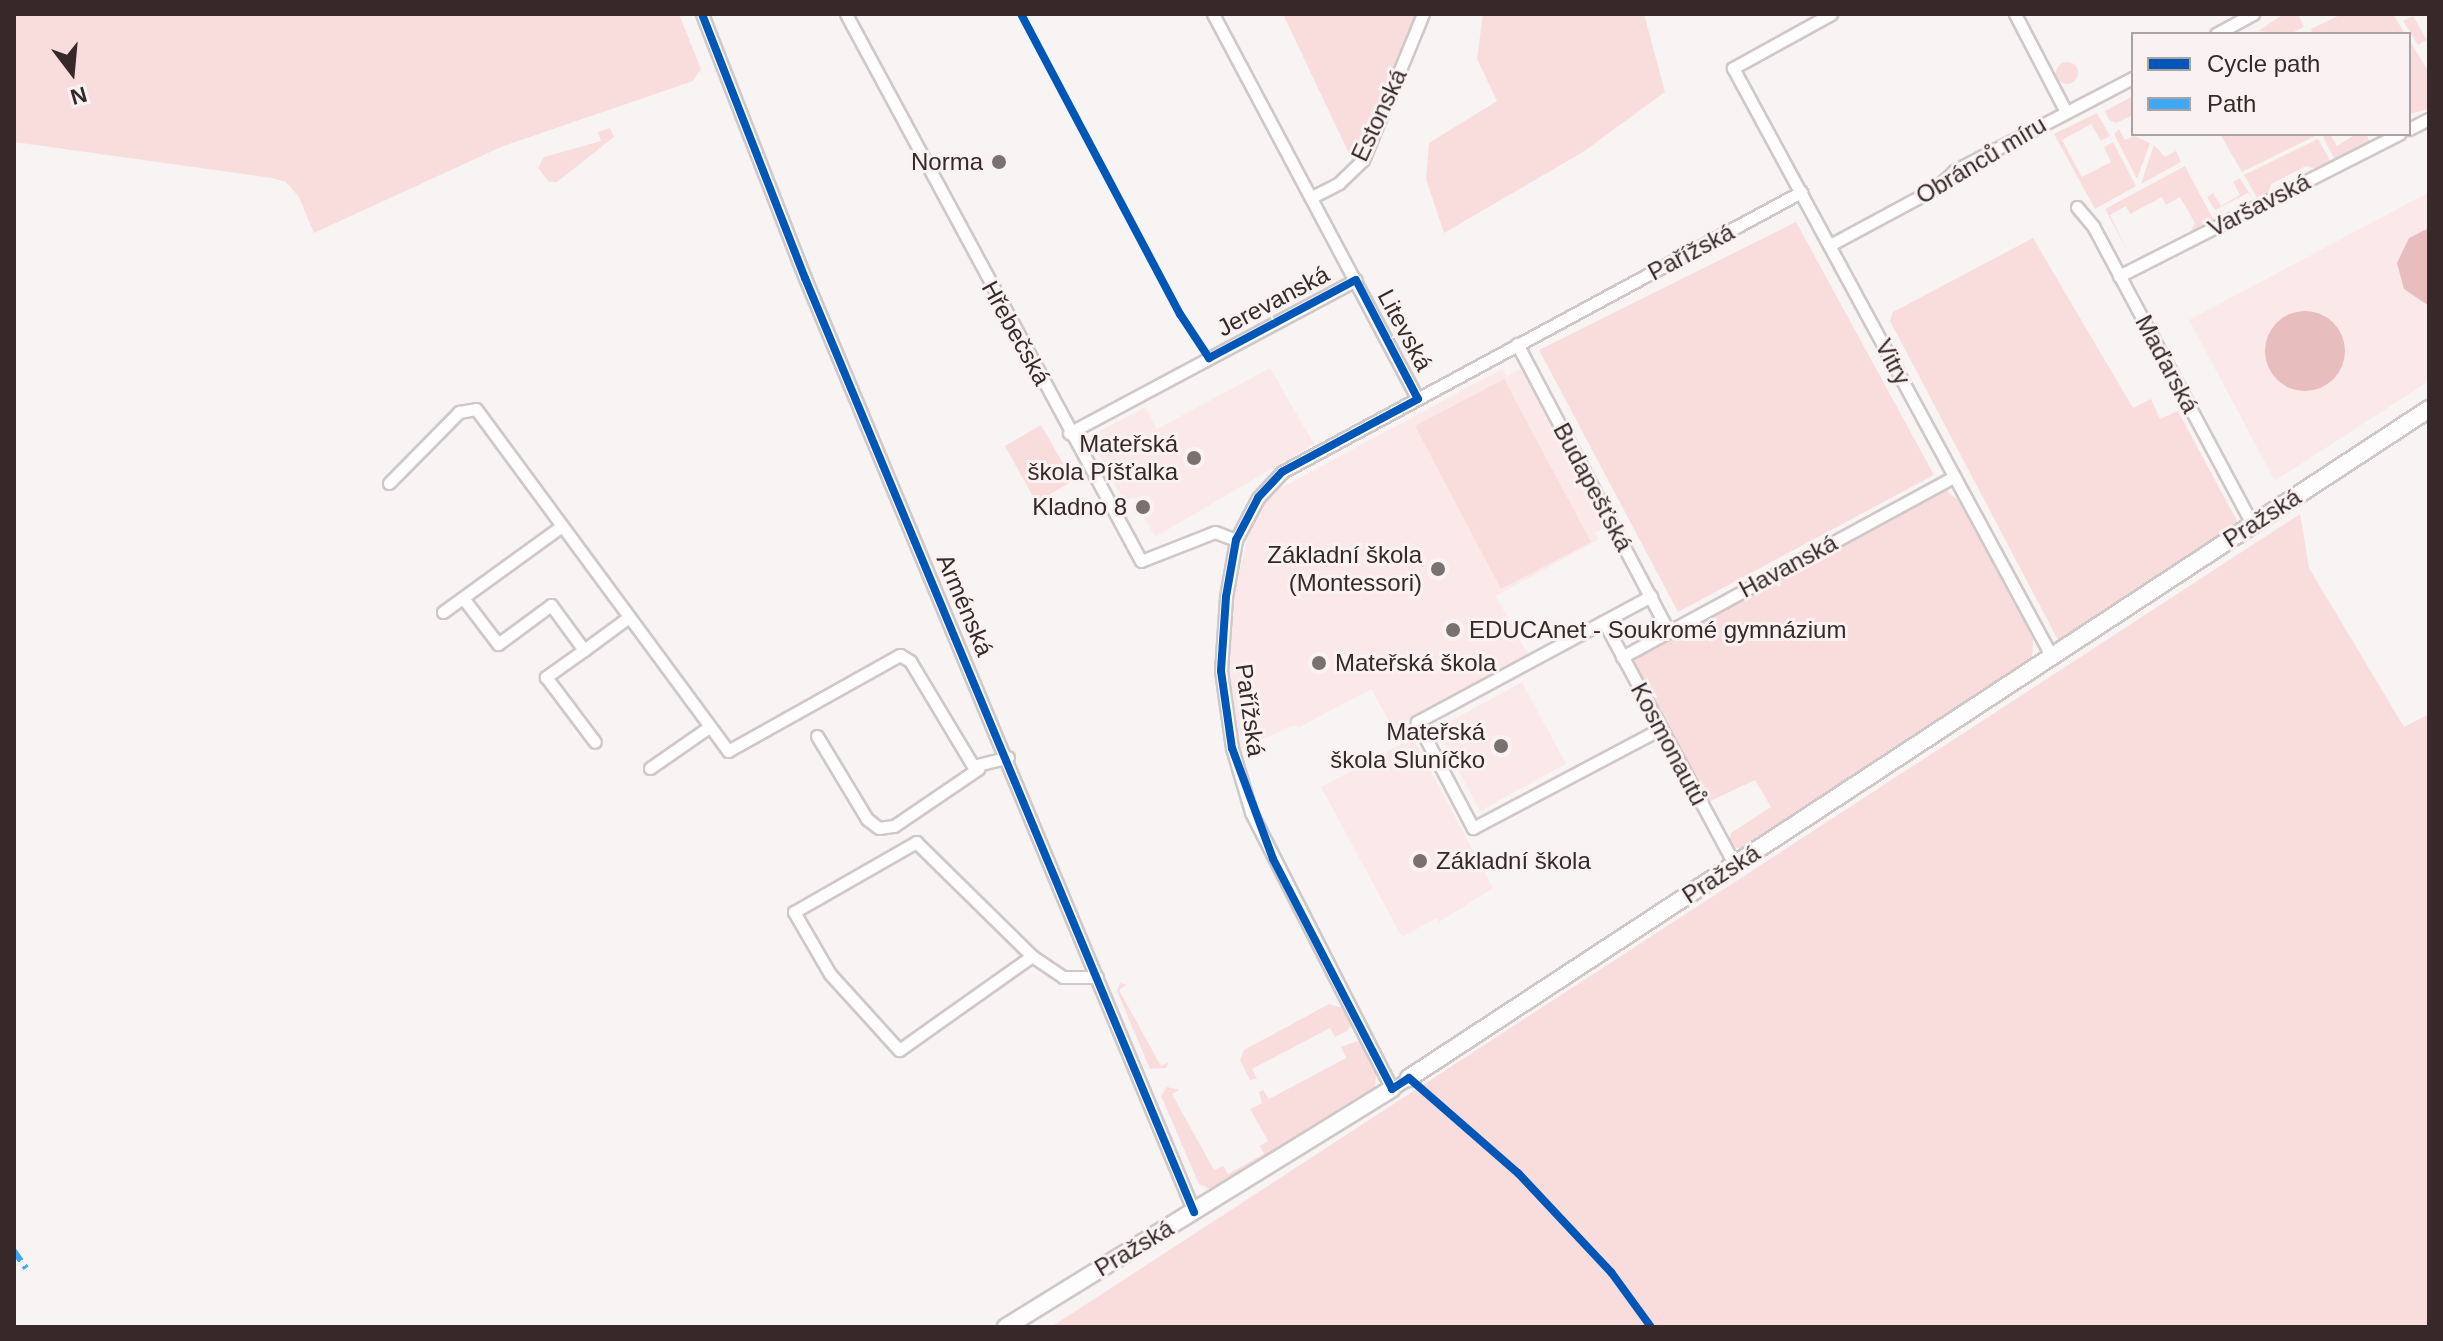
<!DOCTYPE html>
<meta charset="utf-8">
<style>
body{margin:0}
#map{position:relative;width:2443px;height:1341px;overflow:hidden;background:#f8f4f4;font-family:Helvetica,sans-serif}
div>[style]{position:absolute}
.built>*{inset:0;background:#fbe9ea}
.green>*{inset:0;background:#f9dddd}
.round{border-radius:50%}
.water>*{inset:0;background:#e7bdbe}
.roads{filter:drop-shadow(2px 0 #d0c8c8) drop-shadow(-2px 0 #d0c8c8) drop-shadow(0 2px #d0c8c8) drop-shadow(0 -2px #d0c8c8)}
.street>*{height:11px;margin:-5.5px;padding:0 5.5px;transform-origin:5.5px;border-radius:5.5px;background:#fefdfd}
.secondary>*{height:16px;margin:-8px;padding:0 8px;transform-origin:8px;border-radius:8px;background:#fefdfd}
.quiet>*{height:6px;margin-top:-3px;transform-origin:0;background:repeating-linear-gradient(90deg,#3fa9f5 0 12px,transparent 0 18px)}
.cycleway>*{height:8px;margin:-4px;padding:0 4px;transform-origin:4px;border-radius:4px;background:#0057b8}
.dots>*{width:22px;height:22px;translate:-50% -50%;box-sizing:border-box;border:4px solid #faf2f2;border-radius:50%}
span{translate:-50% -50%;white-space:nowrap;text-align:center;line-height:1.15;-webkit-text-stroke:6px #faf2f2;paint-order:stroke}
.street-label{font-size:24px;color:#372929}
.poi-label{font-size:24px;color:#372929}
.right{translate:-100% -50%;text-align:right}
.left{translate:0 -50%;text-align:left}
.frame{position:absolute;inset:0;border:16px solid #372929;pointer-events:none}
.legend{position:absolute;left:2131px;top:32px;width:280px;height:104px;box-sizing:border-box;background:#faf2f2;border:2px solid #aca2a2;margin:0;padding:10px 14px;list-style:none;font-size:24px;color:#372929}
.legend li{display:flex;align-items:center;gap:16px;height:40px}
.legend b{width:40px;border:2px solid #aca2a2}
.north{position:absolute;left:32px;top:32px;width:80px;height:80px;-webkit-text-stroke:6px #faf2f2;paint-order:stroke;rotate:164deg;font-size:22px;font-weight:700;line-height:32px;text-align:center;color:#372929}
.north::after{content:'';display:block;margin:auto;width:28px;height:36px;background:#372929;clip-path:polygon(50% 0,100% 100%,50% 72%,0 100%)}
</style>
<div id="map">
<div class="built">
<div style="clip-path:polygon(2429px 192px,2429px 381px,2275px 481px,2189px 320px)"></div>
<div style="clip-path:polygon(1270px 368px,1314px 444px,1155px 537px,1134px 497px,1124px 502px,1094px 445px,1100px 431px,1145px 407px,1157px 429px)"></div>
<div style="clip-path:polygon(1502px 369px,1507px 376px,1521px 369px,1605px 527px,1595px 533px,1598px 540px,1496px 596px,1528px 655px,1393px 728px,1371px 689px,1298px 728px,1295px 725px,1240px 749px,1229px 670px,1230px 614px,1247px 539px,1263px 506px,1275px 491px)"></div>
<div style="clip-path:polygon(1522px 682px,1566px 764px,1480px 811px,1436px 729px)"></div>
<div style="clip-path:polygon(1413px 738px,1493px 888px,1439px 922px,1437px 918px,1402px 937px,1321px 787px)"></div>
</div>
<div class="green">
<div style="clip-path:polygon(14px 14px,679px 14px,701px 69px,693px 81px,501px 147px,314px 233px,299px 197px,286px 182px,272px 178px,14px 142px)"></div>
<div style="clip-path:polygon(1283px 14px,1419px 14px,1357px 164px,1351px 158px)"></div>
<div style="clip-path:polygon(1483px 14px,1644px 14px,1665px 92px,1583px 152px,1444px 233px,1426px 179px,1429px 143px,1497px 101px,1477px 59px)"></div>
<div style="clip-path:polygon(2284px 14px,2298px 14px,2304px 27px,2290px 34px,2258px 31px)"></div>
<div style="clip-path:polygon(2342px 14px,2393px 14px,2405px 34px,2313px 34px,2311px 29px)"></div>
<div style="clip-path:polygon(2413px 16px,2427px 40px,2418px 45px,2403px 21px)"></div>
<div style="clip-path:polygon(2409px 40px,2429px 72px,2429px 109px,2409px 114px)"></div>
<div class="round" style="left:2056px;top:62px;width:22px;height:22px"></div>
<div style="clip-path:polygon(2133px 96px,2133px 115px,2116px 123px,2109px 120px,2105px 111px)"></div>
<div style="clip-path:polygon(2097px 113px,2110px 136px,2101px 141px,2091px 124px,2062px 140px,2082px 177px,2111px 162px,2104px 147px,2113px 142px,2136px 186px,2095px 209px,2054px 134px)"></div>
<div style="clip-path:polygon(610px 128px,614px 137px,557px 182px,549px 182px,538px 168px,544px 157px,601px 141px,598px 132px)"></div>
<div style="clip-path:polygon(2119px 129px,2125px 140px,2134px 136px,2150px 143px,2137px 179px,2114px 134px)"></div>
<div style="clip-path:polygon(2220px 134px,2316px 134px,2317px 135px,2242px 172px)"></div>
<div style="clip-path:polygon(2330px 134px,2337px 146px,2356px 134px,2366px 134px,2370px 142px,2335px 160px,2323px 137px)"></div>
<div style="clip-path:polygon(2318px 139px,2331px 162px,2317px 169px,2306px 166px,2271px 184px,2268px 194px,2258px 199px,2244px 175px)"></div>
<div style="clip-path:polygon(2154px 145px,2165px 157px,2176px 151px,2181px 162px,2141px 184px)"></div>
<div style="clip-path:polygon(2185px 166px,2214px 221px,2190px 232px,2195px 223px,2180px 197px,2166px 205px,2162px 197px,2130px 214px,2126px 206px,2110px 215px,2127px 250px,2105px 209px)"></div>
<div style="clip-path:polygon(2240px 178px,2254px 201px,2248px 193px,2215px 210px,2207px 197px,2213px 193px,2221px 206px,2240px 195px,2233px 182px)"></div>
<div style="clip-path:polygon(1796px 222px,1934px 475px,1678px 612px,1539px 350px)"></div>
<div style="clip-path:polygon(2033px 238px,2133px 408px,2151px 399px,2160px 419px,2178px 411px,2237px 521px,2233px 531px,2058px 640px,1890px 321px,1893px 312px)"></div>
<div style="clip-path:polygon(1504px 379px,1591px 542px,1501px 589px,1415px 426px)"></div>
<div style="clip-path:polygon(1041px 425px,1073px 481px,1036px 502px,1005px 446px)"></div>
<div style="clip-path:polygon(1945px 489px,1958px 500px,2033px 639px,2032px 661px,1747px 849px,1728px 847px,1731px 833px,1771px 807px,1755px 780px,1706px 803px,1631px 665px,1633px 658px)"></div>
<div style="clip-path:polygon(2300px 514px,2309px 568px,2404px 727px,2429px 714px,2429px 1327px,1051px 1327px)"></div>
<div style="clip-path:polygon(1120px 983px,1127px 985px,1119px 990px,1161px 1066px,1169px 1062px,1166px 1068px,1150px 1069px,1117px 991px)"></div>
<div style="clip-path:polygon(1329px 1004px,1343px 1008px,1352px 1025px,1347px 1031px,1335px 1037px,1330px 1028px,1252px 1069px,1257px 1079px,1250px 1080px,1240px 1060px,1244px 1050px)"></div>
<div style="clip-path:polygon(1360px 1040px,1376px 1073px,1375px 1091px,1215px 1191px,1199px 1184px,1161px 1096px,1167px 1087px,1179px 1090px,1172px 1094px,1214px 1170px,1223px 1166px,1228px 1174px,1264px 1154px,1260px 1146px,1268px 1141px,1250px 1109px,1262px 1103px,1259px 1092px,1263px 1090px,1269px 1099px,1346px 1058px,1341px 1047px)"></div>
</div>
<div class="water">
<div style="clip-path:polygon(2429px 228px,2429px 306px,2404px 289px,2397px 263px,2409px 238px)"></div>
<div class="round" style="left:2265px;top:311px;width:80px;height:80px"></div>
</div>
<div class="roads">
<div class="street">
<div style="left:702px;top:14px;width:283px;rotate:68.7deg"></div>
<div style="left:805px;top:278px;width:1012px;rotate:67.39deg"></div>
<div style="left:846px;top:14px;width:621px;rotate:61.66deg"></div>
<div style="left:1141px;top:561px;width:79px;rotate:-21.4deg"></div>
<div style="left:1215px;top:532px;width:22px;rotate:21deg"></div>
<div style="left:1213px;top:14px;width:436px;rotate:62deg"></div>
<div style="left:1831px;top:14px;width:112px;rotate:151.1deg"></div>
<div style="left:1733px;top:68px;width:670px;rotate:61.56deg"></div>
<div style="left:2015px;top:14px;width:108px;rotate:62.5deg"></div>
<div style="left:2216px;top:34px;width:42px;rotate:-28.4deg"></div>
<div style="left:2409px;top:129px;width:22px;rotate:-27deg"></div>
<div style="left:1312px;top:197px;width:30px;rotate:-27deg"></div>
<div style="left:1339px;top:183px;width:33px;rotate:-44deg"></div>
<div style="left:1363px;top:160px;width:158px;rotate:-67.7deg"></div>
<div style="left:2077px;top:207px;width:25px;rotate:50deg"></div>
<div style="left:2093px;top:226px;width:338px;rotate:61.9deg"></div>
<div style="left:1830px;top:245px;width:120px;rotate:-28.3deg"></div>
<div style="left:1936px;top:188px;width:25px;rotate:-43deg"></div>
<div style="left:1954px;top:171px;width:202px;rotate:-27.5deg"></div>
<div style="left:2119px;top:276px;width:314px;rotate:-26.9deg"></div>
<div style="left:1517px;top:344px;width:323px;rotate:62.2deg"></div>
<div style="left:1069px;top:433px;width:325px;rotate:-28.1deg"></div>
<div style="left:389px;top:483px;width:100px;rotate:-45.4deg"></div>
<div style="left:459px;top:412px;width:17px;rotate:-10deg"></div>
<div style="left:476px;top:409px;width:425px;rotate:53.6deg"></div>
<div style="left:728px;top:751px;width:197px;rotate:-29.2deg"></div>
<div style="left:900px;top:655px;width:12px;rotate:31deg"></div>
<div style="left:910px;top:661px;width:122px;rotate:59deg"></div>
<div style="left:973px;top:766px;width:36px;rotate:-14deg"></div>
<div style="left:1651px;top:596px;width:266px;rotate:151.7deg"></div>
<div style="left:1417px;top:722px;width:120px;rotate:62.2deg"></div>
<div style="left:1473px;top:828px;width:212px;rotate:-27.9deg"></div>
<div style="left:463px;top:598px;width:58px;rotate:52.7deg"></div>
<div style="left:498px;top:644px;width:66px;rotate:-36.3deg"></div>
<div style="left:551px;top:605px;width:56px;rotate:53.7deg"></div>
<div style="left:584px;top:650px;width:56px;rotate:-36.3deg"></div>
<div style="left:443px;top:612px;width:147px;rotate:-35.9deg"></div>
<div style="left:1604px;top:622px;width:276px;rotate:61.7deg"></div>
<div style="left:584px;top:650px;width:47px;rotate:144.6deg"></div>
<div style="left:546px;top:677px;width:81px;rotate:53deg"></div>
<div style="left:1622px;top:657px;width:378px;rotate:-28.5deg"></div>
<div style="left:817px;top:736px;width:97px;rotate:58.9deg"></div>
<div style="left:867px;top:819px;width:15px;rotate:37deg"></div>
<div style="left:879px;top:828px;width:15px;rotate:-8deg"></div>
<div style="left:894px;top:826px;width:102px;rotate:-34.2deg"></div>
<div style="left:650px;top:768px;width:72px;rotate:-34.8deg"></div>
<div style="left:1032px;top:956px;width:163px;rotate:144.7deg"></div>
<div style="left:899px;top:1050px;width:103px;rotate:-132.2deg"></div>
<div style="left:830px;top:974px;width:72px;rotate:-120.1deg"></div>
<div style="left:794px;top:912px;width:141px;rotate:-29.8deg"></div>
<div style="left:916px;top:842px;width:163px;rotate:44.5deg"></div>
<div style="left:1032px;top:956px;width:37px;rotate:34deg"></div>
<div style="left:1063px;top:977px;width:34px"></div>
<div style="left:1409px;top:1078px;width:20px;rotate:147deg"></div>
<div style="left:1392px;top:1089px;width:311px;rotate:-117deg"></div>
<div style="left:1251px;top:812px;width:67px;rotate:-106.5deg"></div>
<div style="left:1232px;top:748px;width:78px;rotate:-98.1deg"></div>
<div style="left:1221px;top:671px;width:74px;rotate:-86.1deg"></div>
<div style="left:1226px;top:597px;width:58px;rotate:-80deg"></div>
<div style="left:1236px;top:540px;width:47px;rotate:-62.4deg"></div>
<div style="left:1258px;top:498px;width:35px;rotate:-47deg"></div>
<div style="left:1282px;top:472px;width:590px;rotate:-28.35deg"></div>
</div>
<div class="secondary">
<div style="left:1409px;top:1078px;width:1220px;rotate:-33.26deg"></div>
<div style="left:1006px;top:1327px;width:453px;rotate:-31.7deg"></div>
</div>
</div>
<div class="quiet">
<div style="left:14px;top:1251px;width:21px;rotate:55deg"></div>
</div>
<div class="cycleway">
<div style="left:702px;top:14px;width:283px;rotate:68.7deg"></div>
<div style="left:805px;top:278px;width:1012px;rotate:67.39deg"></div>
<div style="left:1021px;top:14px;width:340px;rotate:62.1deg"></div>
<div style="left:1180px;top:314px;width:53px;rotate:56.6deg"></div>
<div style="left:1209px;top:358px;width:166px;rotate:-28deg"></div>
<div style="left:1356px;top:280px;width:134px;rotate:62.5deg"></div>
<div style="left:1418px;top:399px;width:154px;rotate:151.8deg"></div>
<div style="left:1282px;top:472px;width:35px;rotate:133deg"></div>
<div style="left:1258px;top:498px;width:47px;rotate:117.6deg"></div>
<div style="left:1236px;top:540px;width:58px;rotate:100deg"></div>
<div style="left:1226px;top:597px;width:74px;rotate:93.9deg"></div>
<div style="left:1221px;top:671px;width:78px;rotate:81.9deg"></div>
<div style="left:1232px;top:748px;width:118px;rotate:69.7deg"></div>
<div style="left:1273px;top:859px;width:259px;rotate:62.6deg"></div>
<div style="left:1392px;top:1089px;width:20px;rotate:-33deg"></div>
<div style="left:1409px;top:1078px;width:145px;rotate:41.1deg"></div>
<div style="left:1518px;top:1173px;width:136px;rotate:46.8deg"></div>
<div style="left:1611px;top:1272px;width:68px;rotate:54deg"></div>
</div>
<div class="dots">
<div style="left:999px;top:162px;background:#7b7070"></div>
<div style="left:1194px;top:458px;background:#7b7070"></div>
<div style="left:1143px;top:507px;background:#7b7070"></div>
<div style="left:1438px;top:569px;background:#7b7070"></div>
<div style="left:1453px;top:630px;background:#7b7070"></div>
<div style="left:1319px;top:663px;background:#7b7070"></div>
<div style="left:1501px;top:746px;background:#7b7070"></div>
<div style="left:1420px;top:861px;background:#7b7070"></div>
</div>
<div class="street-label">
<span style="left:1379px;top:115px;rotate:-65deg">Estonská</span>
<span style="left:1981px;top:160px;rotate:-31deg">Obránců míru</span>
<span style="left:2259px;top:205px;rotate:-27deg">Varšavská</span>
<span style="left:1691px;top:252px;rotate:-28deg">Pařížská</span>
<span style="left:1273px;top:301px;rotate:-28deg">Jerevanská</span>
<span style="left:1405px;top:330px;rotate:62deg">Litevská</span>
<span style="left:1016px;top:333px;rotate:61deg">Hřebečská</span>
<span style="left:1893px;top:362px;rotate:62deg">Vitry</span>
<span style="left:2167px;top:364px;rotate:62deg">Maďarská</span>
<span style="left:1593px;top:487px;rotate:62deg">Budapešťská</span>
<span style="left:2262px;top:518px;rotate:-33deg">Pražská</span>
<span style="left:1788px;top:566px;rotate:-28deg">Havanská</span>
<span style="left:965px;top:605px;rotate:67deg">Arménská</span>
<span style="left:1250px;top:710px;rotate:82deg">Pařížská</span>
<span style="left:1669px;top:744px;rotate:62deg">Kosmonautů</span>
<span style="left:1721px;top:874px;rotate:-33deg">Pražská</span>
<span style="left:1134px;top:1248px;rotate:-31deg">Pražská</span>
</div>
<div class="poi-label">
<span class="right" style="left:983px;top:162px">Norma</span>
<span class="right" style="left:1178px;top:458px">Mateřská<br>škola Píšťalka</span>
<span class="right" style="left:1127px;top:507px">Kladno 8</span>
<span class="right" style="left:1422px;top:569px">Základní škola<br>(Montessori)</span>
<span class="left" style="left:1469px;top:630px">EDUCAnet - Soukromé gymnázium</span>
<span class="left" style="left:1335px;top:663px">Mateřská škola</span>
<span class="right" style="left:1485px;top:746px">Mateřská<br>škola Sluníčko</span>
<span class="left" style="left:1436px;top:861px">Základní škola</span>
</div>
<div class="frame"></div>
<ul class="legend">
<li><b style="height:10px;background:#0057b8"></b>Cycle path</li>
<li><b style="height:10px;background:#3fa9f5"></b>Path</li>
</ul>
<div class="north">N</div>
</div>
